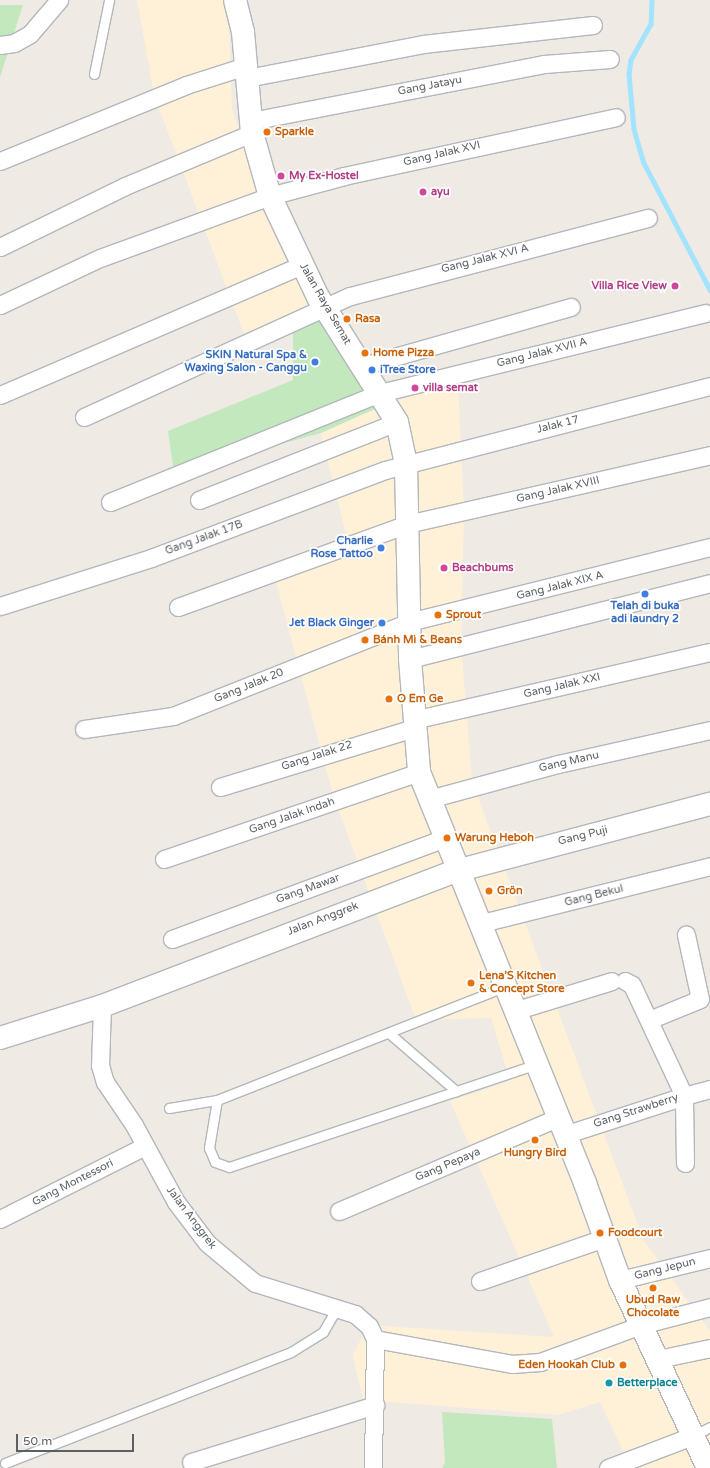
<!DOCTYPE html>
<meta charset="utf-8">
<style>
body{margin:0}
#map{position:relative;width:710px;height:1468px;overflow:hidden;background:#efeae3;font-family:"Varela Round",sans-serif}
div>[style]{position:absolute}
.commercial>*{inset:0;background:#fff1d7}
.green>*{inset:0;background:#c3e8bd}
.stream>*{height:4.5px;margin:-2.25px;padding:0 2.25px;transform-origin:2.25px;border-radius:2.25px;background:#a2e3ff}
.roads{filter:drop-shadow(1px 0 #b3b7bb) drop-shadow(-1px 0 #b3b7bb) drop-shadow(0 1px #b3b7bb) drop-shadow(0 -1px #b3b7bb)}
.lane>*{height:9px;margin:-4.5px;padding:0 4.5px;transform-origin:4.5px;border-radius:4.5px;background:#fff}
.street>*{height:17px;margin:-8.5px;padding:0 8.5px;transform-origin:8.5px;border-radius:8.5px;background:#fff}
.secondary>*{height:22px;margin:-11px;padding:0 11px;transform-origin:11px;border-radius:11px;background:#fff}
.dots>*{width:11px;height:11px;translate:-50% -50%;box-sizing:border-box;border:2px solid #fff;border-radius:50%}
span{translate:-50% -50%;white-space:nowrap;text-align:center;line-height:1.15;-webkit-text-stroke:3.5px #fff;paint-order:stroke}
.street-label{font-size:11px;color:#5b6065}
.food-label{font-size:11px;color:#c56008;font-weight:700}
.left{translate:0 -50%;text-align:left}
.right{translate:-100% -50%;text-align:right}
.hotel-label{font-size:11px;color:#b23c85;font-weight:700}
.shop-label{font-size:11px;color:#366cbe;font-weight:700}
.culture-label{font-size:11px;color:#0d838f;font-weight:700}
.scale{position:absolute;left:16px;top:1434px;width:118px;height:18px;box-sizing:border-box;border:2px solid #5b6065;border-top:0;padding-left:5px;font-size:12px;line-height:14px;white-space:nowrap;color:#5b6065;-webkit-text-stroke:3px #fff;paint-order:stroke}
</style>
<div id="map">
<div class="commercial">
<div style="clip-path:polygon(137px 0,228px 0,232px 110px,284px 247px,320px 307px,247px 342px,154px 95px)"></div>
<div style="clip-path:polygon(458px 382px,464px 513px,461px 643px,472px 781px,644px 1241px,710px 1331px,710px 1468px,631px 1468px,600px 1402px,558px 1415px,363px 1400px,353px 1355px,368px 1325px,554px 1337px,450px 1101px,510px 1081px,491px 1018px,416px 1020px,333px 795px,275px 578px,347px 539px,321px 433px,386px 404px)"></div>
</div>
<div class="green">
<div style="clip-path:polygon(0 5px,23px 5px,0 77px)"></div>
<div style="clip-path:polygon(320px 307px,386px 404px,321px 433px,174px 473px,168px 431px,293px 380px,293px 322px)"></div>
<div style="clip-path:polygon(442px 1412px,552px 1419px,557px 1468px,442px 1468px,445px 1462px)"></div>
</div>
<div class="stream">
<div style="left:652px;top:0;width:24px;rotate:92deg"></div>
<div style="left:651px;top:24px;width:41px;rotate:119.1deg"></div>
<div style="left:631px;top:60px;width:14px;rotate:98deg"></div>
<div style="left:629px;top:74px;width:55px;rotate:84.8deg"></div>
<div style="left:634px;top:129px;width:35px;rotate:74deg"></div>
<div style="left:644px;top:163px;width:143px;rotate:62.5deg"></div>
</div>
<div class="roads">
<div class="lane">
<div style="left:94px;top:74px;width:76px;rotate:-78.5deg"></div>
<div style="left:389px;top:1033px;width:89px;rotate:40.9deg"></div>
<div style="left:217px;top:1100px;width:49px;rotate:99.5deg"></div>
<div style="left:209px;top:1148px;width:15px;rotate:67deg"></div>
<div style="left:215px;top:1162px;width:15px;rotate:20deg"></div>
<div style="left:229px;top:1167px;width:324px;rotate:-18.5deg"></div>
<div style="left:169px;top:1108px;width:49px;rotate:-9.5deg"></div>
<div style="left:217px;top:1100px;width:308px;rotate:-21.5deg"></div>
<div style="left:695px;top:1435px;width:17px;rotate:-28deg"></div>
<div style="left:5px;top:1463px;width:307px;rotate:-21.2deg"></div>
<div style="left:291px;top:1352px;width:38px;rotate:-32deg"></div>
<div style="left:323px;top:1332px;width:28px;rotate:-60deg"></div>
</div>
<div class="street">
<div style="left:0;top:45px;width:14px;rotate:-8deg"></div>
<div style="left:14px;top:43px;width:18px;rotate:-29deg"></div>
<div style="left:30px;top:34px;width:45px;rotate:-49.5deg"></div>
<div style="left:247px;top:78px;width:179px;rotate:-10.9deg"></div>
<div style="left:423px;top:44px;width:171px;rotate:-6.4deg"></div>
<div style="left:251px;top:121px;width:298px;rotate:-11deg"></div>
<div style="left:544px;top:64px;width:66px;rotate:-4.3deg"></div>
<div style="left:0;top:161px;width:201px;rotate:-22.2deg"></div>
<div style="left:186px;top:85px;width:63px;rotate:-17.6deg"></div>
<div style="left:0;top:247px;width:139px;rotate:-26deg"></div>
<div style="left:125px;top:186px;width:138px;rotate:-22.7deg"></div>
<div style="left:0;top:305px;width:110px;rotate:-25.2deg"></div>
<div style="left:100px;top:258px;width:181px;rotate:-20deg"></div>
<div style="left:270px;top:196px;width:77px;rotate:-15.1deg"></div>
<div style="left:344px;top:176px;width:278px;rotate:-12.2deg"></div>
<div style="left:362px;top:366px;width:217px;rotate:-15.8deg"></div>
<div style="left:0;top:395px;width:329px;rotate:-23.3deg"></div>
<div style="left:84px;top:417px;width:292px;rotate:-24.5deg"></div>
<div style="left:350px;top:296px;width:308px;rotate:-14.7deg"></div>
<div style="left:199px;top:500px;width:213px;rotate:-21.5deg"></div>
<div style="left:110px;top:502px;width:291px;rotate:-22deg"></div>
<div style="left:380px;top:393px;width:335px;rotate:-13.8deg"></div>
<div style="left:0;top:606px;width:158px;rotate:-17.6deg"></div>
<div style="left:151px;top:558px;width:250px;rotate:-20.6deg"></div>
<div style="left:385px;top:470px;width:336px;rotate:-14.5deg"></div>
<div style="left:178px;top:607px;width:244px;rotate:-19.9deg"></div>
<div style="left:407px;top:524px;width:311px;rotate:-12.8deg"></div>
<div style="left:410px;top:659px;width:309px;rotate:-14.2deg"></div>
<div style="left:413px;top:720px;width:305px;rotate:-12.9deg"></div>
<div style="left:84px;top:729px;width:90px;rotate:-8.3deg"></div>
<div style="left:173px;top:716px;width:254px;rotate:-21.7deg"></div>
<div style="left:409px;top:622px;width:310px;rotate:-14deg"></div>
<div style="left:220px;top:787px;width:203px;rotate:-16.9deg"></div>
<div style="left:429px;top:799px;width:134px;rotate:-15.2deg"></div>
<div style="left:558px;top:764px;width:156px;rotate:-12.6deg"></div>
<div style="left:164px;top:859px;width:269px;rotate:-18.8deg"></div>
<div style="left:478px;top:924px;width:239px;rotate:-14deg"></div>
<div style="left:172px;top:939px;width:289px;rotate:-20.3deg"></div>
<div style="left:102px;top:1006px;width:59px;rotate:91.9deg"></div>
<div style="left:100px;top:1065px;width:18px;rotate:74deg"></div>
<div style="left:105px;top:1082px;width:52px;rotate:56deg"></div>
<div style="left:134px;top:1125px;width:88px;rotate:61.4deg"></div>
<div style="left:176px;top:1202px;width:51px;rotate:52.9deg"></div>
<div style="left:207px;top:1243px;width:62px;rotate:39.8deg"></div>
<div style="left:255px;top:1283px;width:105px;rotate:17.2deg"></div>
<div style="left:355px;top:1314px;width:18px;rotate:41deg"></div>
<div style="left:369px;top:1326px;width:14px;rotate:65deg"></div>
<div style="left:375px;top:1339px;width:129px;rotate:90.9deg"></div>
<div style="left:514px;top:1011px;width:102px;rotate:-17deg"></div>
<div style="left:649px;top:1020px;width:55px;rotate:-22.4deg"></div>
<div style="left:700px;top:999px;width:66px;rotate:-102.3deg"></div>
<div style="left:564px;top:1135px;width:126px;rotate:-18deg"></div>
<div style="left:684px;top:1096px;width:123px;rotate:-115.1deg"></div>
<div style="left:632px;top:985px;width:8px;rotate:-150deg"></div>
<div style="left:685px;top:1163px;width:67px;rotate:-90.9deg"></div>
<div style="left:684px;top:1096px;width:27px;rotate:-15deg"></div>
<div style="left:339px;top:1211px;width:237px;rotate:-23.1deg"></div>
<div style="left:0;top:1219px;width:162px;rotate:-26.7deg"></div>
<div style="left:620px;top:1280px;width:93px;rotate:-13.7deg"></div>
<div style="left:480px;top:1281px;width:131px;rotate:-19.1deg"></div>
<div style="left:375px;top:1339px;width:139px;rotate:10.3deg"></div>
<div style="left:512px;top:1364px;width:28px;rotate:-4deg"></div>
<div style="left:540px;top:1362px;width:108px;rotate:-20.1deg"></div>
<div style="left:641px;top:1325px;width:71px;rotate:-14.6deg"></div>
<div style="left:658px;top:1359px;width:53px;rotate:-11.9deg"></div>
<div style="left:191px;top:1462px;width:193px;rotate:-17.2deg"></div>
<div style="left:608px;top:1468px;width:93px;rotate:-20.8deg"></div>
</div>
<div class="secondary">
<div style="left:235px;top:0;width:33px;rotate:76deg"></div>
<div style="left:243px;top:32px;width:101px;rotate:84.9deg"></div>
<div style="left:252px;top:133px;width:66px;rotate:74.1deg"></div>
<div style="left:270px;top:196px;width:112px;rotate:64.6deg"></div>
<div style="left:318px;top:297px;width:148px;rotate:57.7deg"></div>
<div style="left:397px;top:422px;width:43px;rotate:77.9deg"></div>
<div style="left:406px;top:464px;width:195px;rotate:88.8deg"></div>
<div style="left:410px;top:659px;width:113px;rotate:85.4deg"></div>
<div style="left:419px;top:772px;width:443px;rotate:68deg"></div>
<div style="left:585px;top:1183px;width:103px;rotate:70.2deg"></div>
<div style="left:620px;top:1280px;width:208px;rotate:64.9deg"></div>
<div style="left:0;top:1038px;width:107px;rotate:-17.4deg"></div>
<div style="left:102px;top:1006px;width:379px;rotate:-20.9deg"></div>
<div style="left:456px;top:871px;width:263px;rotate:-14.8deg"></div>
</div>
</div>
<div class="dots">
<div style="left:267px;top:132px;background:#e8710a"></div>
<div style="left:281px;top:176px;background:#d1479c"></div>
<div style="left:423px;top:192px;background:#d1479c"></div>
<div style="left:675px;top:286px;background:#d1479c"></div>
<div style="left:347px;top:319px;background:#e8710a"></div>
<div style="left:365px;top:353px;background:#e8710a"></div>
<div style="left:315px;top:362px;background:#3f7fe0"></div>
<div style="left:372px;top:370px;background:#3f7fe0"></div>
<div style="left:415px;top:388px;background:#d1479c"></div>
<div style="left:381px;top:548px;background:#3f7fe0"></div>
<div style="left:444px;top:568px;background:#d1479c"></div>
<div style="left:645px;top:594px;background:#3f7fe0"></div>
<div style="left:438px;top:615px;background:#e8710a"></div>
<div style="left:382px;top:623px;background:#3f7fe0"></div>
<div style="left:365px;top:640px;background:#e8710a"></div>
<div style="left:389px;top:699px;background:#e8710a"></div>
<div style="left:447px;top:838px;background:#e8710a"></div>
<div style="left:489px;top:891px;background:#e8710a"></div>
<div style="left:471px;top:983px;background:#e8710a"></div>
<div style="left:535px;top:1140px;background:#e8710a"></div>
<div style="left:600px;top:1233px;background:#e8710a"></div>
<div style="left:653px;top:1288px;background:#e8710a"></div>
<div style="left:623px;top:1365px;background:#e8710a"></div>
<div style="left:609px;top:1383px;background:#0f9aa8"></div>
</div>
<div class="street-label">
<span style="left:430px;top:86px;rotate:-11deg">Gang Jatayu</span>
<span style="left:442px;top:154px;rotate:-13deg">Gang Jalak XVI</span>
<span style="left:485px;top:259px;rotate:-14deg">Gang Jalak XVI A</span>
<span style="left:325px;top:304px;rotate:60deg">Jalan Raya Semat</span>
<span style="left:542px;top:353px;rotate:-14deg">Gang Jalak XVII A</span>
<span style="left:558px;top:425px;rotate:-14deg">Jalak 17</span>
<span style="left:558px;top:490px;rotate:-13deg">Gang Jalak XVIII</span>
<span style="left:204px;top:538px;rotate:-20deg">Gang Jalak 17B</span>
<span style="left:560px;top:586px;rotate:-14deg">Gang Jalak XIX A</span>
<span style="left:249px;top:686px;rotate:-22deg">Gang Jalak 20</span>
<span style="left:562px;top:686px;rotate:-13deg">Gang Jalak XXI</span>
<span style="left:317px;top:756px;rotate:-18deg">Gang Jalak 22</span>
<span style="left:569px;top:762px;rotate:-13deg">Gang Manu</span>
<span style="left:292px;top:816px;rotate:-19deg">Gang Jalak Indah</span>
<span style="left:583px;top:836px;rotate:-14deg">Gang Puji</span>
<span style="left:308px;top:889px;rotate:-20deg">Gang Mawar</span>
<span style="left:594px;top:896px;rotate:-14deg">Gang Bekul</span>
<span style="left:323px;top:919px;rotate:-21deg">Jalan Anggrek</span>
<span style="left:636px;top:1111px;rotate:-18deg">Gang Strawberry</span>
<span style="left:448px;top:1165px;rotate:-23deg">Gang Pepaya</span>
<span style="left:73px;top:1183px;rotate:-27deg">Gang Montessori</span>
<span style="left:191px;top:1218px;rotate:53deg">Jalan Anggrek</span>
<span style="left:665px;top:1269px;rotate:-14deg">Gang Jepun</span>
</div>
<div class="food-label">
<span class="left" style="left:275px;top:132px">Sparkle</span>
<span class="left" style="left:355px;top:319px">Rasa</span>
<span class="left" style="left:373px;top:353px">Home Pizza</span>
<span class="left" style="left:446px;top:615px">Sprout</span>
<span class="left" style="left:373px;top:640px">Bánh Mì &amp; Beans</span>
<span class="left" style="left:397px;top:699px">O Em Ge</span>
<span class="left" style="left:455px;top:838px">Warung Heboh</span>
<span class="left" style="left:497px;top:891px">Grön</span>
<span class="left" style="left:479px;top:983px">Lena’S Kitchen<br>&amp; Concept Store</span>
<span style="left:535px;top:1153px">Hungry Bird</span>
<span class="left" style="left:608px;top:1233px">Foodcourt</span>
<span style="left:653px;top:1307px">Ubud Raw<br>Chocolate</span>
<span class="right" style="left:615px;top:1365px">Eden Hookah Club</span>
</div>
<div class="hotel-label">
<span class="left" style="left:289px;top:176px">My Ex-Hostel</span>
<span class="left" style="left:431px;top:192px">ayu</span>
<span class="right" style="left:667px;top:286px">Villa Rice View</span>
<span class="left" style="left:423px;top:388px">villa semat</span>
<span class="left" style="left:452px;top:568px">Beachbums</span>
</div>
<div class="shop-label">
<span class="right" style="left:307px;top:362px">SKIN Natural Spa &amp;<br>Waxing Salon - Canggu</span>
<span class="left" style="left:380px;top:370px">iTree Store</span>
<span class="right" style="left:373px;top:548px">Charlie<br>Rose Tattoo</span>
<span style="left:645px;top:613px">Telah di buka<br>adi laundry 2</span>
<span class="right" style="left:374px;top:623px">Jet Black Ginger</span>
</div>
<div class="culture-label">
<span class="left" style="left:617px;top:1383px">Betterplace</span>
</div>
<div class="scale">50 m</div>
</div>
